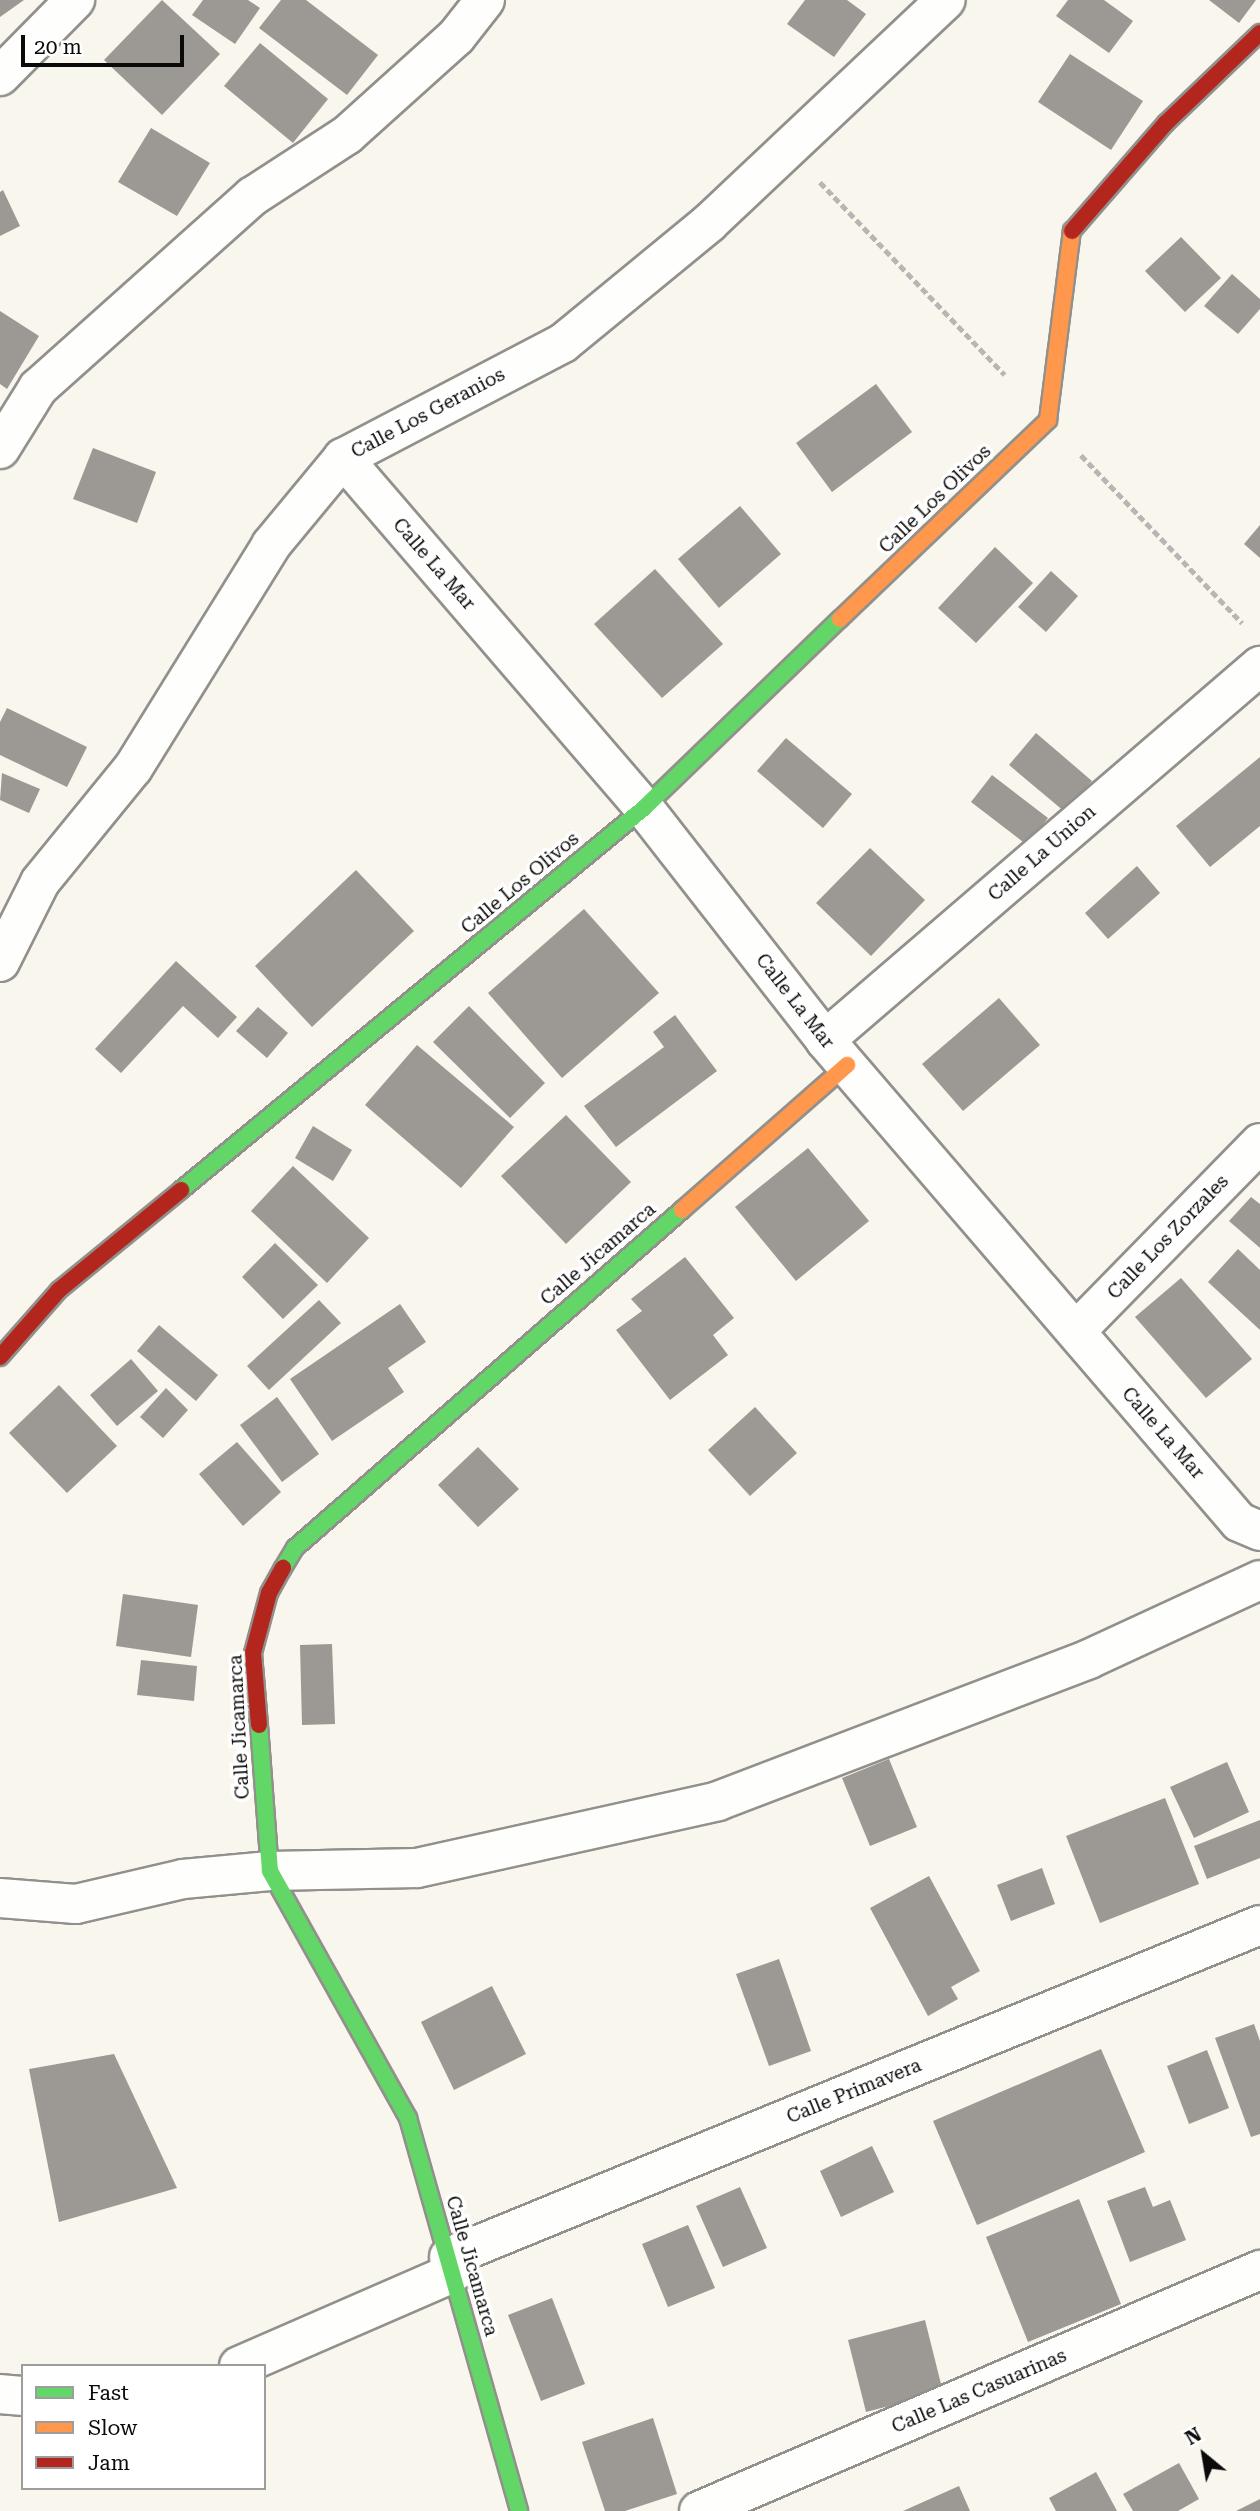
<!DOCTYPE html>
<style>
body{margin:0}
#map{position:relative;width:1260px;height:2511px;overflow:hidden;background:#f9f6ed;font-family:"Roboto Serif",serif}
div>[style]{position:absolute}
.building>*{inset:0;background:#9c9893}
.path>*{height:4.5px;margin-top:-2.25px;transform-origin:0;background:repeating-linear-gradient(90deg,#b7b6b5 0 7px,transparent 0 10.5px)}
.roads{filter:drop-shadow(2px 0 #92908c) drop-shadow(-2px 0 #92908c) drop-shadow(0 2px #92908c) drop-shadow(0 -2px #92908c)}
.street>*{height:38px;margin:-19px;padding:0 19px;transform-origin:19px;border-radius:19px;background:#fefefc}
.fast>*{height:16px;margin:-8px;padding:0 8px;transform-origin:8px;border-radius:8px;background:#63d668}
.slow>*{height:16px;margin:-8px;padding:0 8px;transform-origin:8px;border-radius:8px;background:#ff974d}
.jam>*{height:16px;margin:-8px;padding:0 8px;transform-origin:8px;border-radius:8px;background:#b3261e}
span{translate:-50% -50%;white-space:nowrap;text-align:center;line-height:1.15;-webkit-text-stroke:7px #fff;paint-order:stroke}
.street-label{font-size:19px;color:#0a0a0a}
.legend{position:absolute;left:21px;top:2364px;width:245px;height:126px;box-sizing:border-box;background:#fff;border:2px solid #9d9d9d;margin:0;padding:9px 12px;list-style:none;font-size:21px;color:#0a0a0a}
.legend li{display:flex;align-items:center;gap:14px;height:35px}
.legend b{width:35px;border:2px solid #9d9d9d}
.north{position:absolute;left:1169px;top:2420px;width:70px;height:70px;-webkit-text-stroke:5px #fff;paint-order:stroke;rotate:330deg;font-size:19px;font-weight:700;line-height:28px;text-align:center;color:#0a0a0a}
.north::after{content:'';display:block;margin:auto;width:24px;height:32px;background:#0a0a0a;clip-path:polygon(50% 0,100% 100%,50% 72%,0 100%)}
.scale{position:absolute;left:21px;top:35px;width:163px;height:32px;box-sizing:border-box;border:4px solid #0a0a0a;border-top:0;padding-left:9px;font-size:21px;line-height:24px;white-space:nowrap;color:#0a0a0a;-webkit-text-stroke:5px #fff;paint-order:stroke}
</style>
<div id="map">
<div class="building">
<div style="clip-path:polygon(0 0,24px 0,0 17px)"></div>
<div style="clip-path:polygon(162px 0,220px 54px,162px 115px,104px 60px)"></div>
<div style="clip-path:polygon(203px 0,248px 0,260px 8px,235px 44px,192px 15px)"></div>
<div style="clip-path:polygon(281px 0,306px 0,378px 55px,347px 95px,259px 28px)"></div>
<div style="clip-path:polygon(805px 0,847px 0,866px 14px,834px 57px,787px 24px)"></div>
<div style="clip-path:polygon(1068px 0,1104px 0,1133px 21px,1109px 53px,1056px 16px)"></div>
<div style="clip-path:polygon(1209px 0,1256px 0,1239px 23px)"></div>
<div style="clip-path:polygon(260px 43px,328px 99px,293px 143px,224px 86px)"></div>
<div style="clip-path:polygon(1070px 54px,1143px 101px,1111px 150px,1038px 102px)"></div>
<div style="clip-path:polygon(151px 128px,210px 163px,177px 216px,118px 182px)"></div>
<div style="clip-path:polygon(3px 190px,20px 226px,0 236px,0 192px)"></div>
<div style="clip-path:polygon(1181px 237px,1221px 278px,1185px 312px,1145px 271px)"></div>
<div style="clip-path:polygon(1232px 274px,1260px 299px,1260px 309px,1238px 334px,1204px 306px)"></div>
<div style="clip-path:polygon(0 311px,39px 336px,7px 389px,0 384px)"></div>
<div style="clip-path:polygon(876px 384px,912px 432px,832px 492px,796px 443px)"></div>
<div style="clip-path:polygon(93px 448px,156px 472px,137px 523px,73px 499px)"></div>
<div style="clip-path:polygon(740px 506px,781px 554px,719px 608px,678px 559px)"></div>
<div style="clip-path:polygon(1260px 525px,1260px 558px,1244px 544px)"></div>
<div style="clip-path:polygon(995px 547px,1033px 583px,976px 643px,938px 608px)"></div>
<div style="clip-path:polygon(655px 569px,723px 644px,662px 698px,594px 624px)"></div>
<div style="clip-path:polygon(1051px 571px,1078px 596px,1046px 632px,1018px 607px)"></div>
<div style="clip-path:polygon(7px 708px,87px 747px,67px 787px,0 755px,0 722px)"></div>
<div style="clip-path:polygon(1036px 733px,1092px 781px,1065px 812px,1009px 765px)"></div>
<div style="clip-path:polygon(786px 738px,852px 794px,823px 828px,757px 771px)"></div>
<div style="clip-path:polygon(1260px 757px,1260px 826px,1210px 867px,1176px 826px)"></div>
<div style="clip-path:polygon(2px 773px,40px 789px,29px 813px,0 800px)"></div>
<div style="clip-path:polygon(992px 775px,1048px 818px,1027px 845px,971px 802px)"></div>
<div style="clip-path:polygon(870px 848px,925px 900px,871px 956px,816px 903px)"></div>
<div style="clip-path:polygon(1137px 866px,1160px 893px,1108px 939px,1085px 913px)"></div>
<div style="clip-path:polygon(356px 870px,414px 931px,312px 1027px,255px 966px)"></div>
<div style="clip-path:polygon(584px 909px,659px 993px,562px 1078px,488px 993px)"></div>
<div style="clip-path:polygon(176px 961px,237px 1017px,218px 1038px,183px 1006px,121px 1073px,95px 1049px)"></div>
<div style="clip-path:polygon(999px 998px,1040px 1045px,963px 1111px,922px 1064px)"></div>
<div style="clip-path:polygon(469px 1006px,545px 1083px,510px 1118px,433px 1042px)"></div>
<div style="clip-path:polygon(258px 1007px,288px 1033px,267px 1058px,236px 1031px)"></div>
<div style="clip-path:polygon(675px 1015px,717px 1071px,616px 1147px,584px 1106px,664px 1047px,653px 1032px)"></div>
<div style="clip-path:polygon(417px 1045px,514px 1127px,461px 1188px,365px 1105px)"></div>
<div style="clip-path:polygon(566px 1115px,631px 1182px,566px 1244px,501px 1176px)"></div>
<div style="clip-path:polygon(313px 1126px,352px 1150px,333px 1181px,295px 1158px)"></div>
<div style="clip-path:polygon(808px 1148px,869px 1221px,796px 1281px,735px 1207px)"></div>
<div style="clip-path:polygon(293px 1166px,369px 1238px,327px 1283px,251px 1211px)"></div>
<div style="clip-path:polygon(1251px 1197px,1260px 1204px,1260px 1248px,1229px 1221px)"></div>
<div style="clip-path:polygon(275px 1243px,318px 1285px,283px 1319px,242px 1277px)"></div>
<div style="clip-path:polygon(1238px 1249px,1260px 1270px,1260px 1330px,1208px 1282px)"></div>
<div style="clip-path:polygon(685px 1257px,734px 1318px,713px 1335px,728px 1355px,670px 1400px,616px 1330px,642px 1311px,631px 1299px)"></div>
<div style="clip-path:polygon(1181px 1278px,1252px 1359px,1206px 1398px,1135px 1317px)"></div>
<div style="clip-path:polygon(319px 1300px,341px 1323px,269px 1390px,247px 1366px)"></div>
<div style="clip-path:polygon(400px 1304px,426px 1342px,388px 1368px,404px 1392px,332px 1441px,290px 1379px)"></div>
<div style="clip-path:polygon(159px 1325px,218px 1375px,196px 1401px,137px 1351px)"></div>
<div style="clip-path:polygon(131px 1359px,158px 1391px,117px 1426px,90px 1395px)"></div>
<div style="clip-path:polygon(59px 1385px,117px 1446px,67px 1493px,9px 1433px)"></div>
<div style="clip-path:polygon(166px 1388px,188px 1410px,163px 1438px,140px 1417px)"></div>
<div style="clip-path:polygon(277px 1397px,319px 1454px,282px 1482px,240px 1425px)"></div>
<div style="clip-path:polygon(755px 1407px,797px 1453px,750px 1496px,708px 1450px)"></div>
<div style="clip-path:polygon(237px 1442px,281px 1492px,243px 1526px,199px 1474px)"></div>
<div style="clip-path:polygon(478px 1447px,519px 1489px,478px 1527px,438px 1485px)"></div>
<div style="clip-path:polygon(123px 1594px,198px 1605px,191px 1657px,116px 1646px)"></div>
<div style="clip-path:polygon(332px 1644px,335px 1724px,302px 1725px,300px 1645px)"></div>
<div style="clip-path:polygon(141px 1660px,197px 1666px,194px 1701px,137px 1695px)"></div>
<div style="clip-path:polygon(889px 1759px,917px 1827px,870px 1846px,842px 1778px)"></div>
<div style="clip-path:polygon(1227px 1762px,1249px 1812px,1194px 1838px,1170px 1787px)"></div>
<div style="clip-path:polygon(1165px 1798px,1199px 1884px,1100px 1923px,1066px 1836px)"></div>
<div style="clip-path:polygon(1260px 1820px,1260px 1858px,1207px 1879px,1194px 1846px)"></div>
<div style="clip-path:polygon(1042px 1868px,1055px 1904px,1011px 1921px,997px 1885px)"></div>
<div style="clip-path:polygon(929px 1876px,980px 1971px,951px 1987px,958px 1999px,928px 2016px,870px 1908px)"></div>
<div style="clip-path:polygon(779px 1959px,811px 2051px,769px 2066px,736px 1974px)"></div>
<div style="clip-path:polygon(492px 1986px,526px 2054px,454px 2090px,421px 2022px)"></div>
<div style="clip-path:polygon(1254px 2024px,1260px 2041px,1260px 2134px,1251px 2137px,1215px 2038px)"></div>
<div style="clip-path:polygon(1101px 2049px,1145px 2152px,977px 2225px,933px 2121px)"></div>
<div style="clip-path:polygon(1207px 2050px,1229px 2108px,1189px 2124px,1167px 2066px)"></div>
<div style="clip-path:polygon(114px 2054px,177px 2188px,59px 2222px,29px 2069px)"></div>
<div style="clip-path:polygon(872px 2146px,894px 2192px,841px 2217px,820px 2171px)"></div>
<div style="clip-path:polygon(740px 2187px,767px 2248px,723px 2267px,696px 2206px)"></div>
<div style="clip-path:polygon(1145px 2187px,1153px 2207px,1170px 2200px,1186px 2240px,1130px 2262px,1107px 2201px)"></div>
<div style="clip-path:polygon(1079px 2199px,1121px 2304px,1028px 2342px,986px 2237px)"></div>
<div style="clip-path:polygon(688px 2225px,715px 2288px,668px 2307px,642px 2244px)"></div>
<div style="clip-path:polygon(552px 2298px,585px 2384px,541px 2401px,508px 2315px)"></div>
<div style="clip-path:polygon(925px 2320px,943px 2392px,866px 2412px,848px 2340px)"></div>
<div style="clip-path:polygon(653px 2418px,677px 2494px,625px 2511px,605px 2511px,582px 2442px)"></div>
<div style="clip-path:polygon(1179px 2463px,1199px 2499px,1178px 2511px,1133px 2511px,1123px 2494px)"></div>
<div style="clip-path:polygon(1096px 2472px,1117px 2511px,1056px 2511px,1049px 2498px)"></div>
<div style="clip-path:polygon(959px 2486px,970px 2511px,903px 2511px)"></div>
<div style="clip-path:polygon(1260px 2499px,1260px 2511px,1236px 2511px)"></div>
</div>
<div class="path">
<div style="left:820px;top:182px;width:267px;rotate:46.2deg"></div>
<div style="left:1081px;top:455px;width:233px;rotate:46.2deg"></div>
</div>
<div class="roads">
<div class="street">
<div style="left:0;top:76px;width:107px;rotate:-45.4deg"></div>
<div style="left:0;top:449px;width:72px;rotate:-58.1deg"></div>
<div style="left:38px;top:388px;width:288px;rotate:-41.8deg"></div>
<div style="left:253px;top:196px;width:112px;rotate:-33deg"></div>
<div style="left:347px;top:135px;width:147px;rotate:-42deg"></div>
<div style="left:456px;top:37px;width:47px;rotate:-51.9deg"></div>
<div style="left:343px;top:458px;width:462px;rotate:49.3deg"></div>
<div style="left:644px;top:808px;width:294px;rotate:52deg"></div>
<div style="left:825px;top:1040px;width:635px;rotate:49.34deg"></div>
<div style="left:1239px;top:1522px;width:23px;rotate:23deg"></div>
<div style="left:0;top:962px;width:89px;rotate:-63.4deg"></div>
<div style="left:40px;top:882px;width:147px;rotate:-50.8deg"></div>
<div style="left:133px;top:768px;width:262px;rotate:-58.2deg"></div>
<div style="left:271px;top:545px;width:113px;rotate:-50.4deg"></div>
<div style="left:343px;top:458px;width:248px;rotate:-27.6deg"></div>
<div style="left:563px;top:343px;width:189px;rotate:-39.4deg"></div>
<div style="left:709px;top:223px;width:325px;rotate:-43.3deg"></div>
<div style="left:825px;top:1040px;width:574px;rotate:-40.69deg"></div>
<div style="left:1076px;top:1331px;width:263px;rotate:-45.6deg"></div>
<div style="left:0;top:1898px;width:76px;rotate:4.5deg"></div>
<div style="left:76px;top:1904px;width:110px;rotate:-13.2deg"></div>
<div style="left:183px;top:1879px;width:87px;rotate:-5.3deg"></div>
<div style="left:270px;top:1871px;width:147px;rotate:-1.2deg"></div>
<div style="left:417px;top:1868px;width:308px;rotate:-12.5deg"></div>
<div style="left:718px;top:1801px;width:397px;rotate:-20.9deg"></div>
<div style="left:1089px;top:1659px;width:188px;rotate:-24.8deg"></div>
<div style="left:449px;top:2257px;width:876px;rotate:-22.26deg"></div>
<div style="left:239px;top:2366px;width:233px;rotate:-23.5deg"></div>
<div style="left:0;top:2394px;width:23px;rotate:5deg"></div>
<div style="left:699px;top:2511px;width:611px;rotate:-23.25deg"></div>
</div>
<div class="fast">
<div style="left:181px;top:1190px;width:600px;rotate:-39.52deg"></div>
<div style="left:644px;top:808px;width:272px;rotate:-44deg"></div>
<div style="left:283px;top:1568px;width:23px;rotate:-59deg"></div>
<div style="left:295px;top:1548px;width:514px;rotate:-41.13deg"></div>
<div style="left:259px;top:1725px;width:146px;rotate:85.7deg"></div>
<div style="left:270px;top:1871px;width:283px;rotate:60.8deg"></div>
<div style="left:408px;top:2118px;width:408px;rotate:74.2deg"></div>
</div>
<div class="slow">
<div style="left:840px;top:619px;width:288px;rotate:-43.7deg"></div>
<div style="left:1048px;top:420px;width:191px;rotate:-82.8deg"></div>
<div style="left:682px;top:1210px;width:220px;rotate:-41.3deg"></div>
</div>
<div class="jam">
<div style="left:1072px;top:231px;width:143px;rotate:-49deg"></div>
<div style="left:1166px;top:123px;width:130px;rotate:-43.8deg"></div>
<div style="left:0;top:1357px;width:89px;rotate:-48.6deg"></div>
<div style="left:59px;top:1290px;width:158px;rotate:-39.3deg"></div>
<div style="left:259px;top:1725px;width:72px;rotate:-94.8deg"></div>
<div style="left:253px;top:1653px;width:62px;rotate:-75.1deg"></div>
<div style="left:269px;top:1593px;width:29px;rotate:-61deg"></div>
</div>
</div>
<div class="street-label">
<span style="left:428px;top:413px;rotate:-28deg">Calle Los Geranios</span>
<span style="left:935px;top:499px;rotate:-44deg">Calle Los Olivos</span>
<span style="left:434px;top:564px;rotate:49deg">Calle La Mar</span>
<span style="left:1042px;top:853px;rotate:-41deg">Calle La Union</span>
<span style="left:520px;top:883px;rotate:-40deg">Calle Los Olivos</span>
<span style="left:795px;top:1001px;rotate:52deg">Calle La Mar</span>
<span style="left:1168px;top:1237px;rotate:-46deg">Calle Los Zorzales</span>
<span style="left:598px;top:1254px;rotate:-41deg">Calle Jicamarca</span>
<span style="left:1163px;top:1433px;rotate:49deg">Calle La Mar</span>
<span style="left:239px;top:1727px;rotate:-93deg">Calle Jicamarca</span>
<span style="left:854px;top:2091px;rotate:-22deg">Calle Primavera</span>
<span style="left:472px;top:2266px;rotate:74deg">Calle Jicamarca</span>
<span style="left:979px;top:2391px;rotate:-23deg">Calle Las Casuarinas</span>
</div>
<ul class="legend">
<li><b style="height:9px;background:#63d668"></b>Fast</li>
<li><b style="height:9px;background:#ff974d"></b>Slow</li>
<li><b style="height:9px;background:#b3261e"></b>Jam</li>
</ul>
<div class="north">N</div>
<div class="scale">20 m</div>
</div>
